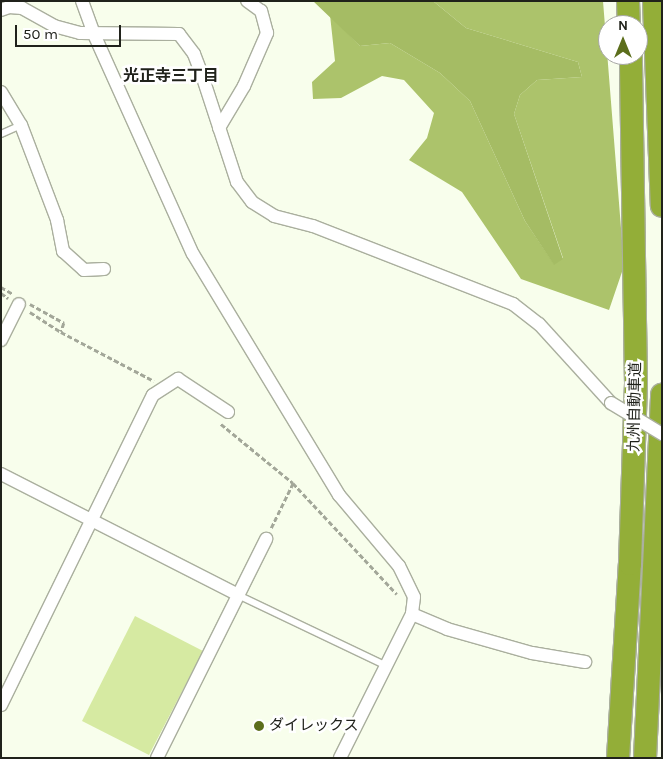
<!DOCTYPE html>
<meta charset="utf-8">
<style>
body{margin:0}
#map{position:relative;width:663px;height:759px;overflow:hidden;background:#f8feec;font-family:Karla,"Noto Sans JP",sans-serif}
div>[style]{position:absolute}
.green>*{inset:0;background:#d6eaa2}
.forest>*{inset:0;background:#acc36b}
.water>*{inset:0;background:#a5bc64}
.path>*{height:2.5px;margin-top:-1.25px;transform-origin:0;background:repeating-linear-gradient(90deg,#a3a799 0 5px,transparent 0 7.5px)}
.roads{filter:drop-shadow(1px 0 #aaaf9e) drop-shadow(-1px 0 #aaaf9e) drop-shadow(0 1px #aaaf9e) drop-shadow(0 -1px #aaaf9e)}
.lane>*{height:6px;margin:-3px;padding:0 3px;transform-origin:3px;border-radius:3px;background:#fff}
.street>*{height:12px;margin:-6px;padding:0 6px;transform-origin:6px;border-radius:6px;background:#fff}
.highway>*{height:22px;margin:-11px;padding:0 11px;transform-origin:11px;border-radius:11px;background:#93ae38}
.bridges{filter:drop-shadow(1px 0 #aaaf9e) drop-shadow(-1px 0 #aaaf9e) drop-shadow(0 1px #aaaf9e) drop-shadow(0 -1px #aaaf9e)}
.street-bridge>*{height:12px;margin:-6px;padding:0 6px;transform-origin:6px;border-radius:6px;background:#fff}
.dots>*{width:14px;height:14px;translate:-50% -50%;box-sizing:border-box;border:2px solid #fff;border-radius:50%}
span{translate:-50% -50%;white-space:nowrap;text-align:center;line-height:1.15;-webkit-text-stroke:5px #fff;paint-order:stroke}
.street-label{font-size:15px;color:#20221b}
.poi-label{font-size:15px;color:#20221b}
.left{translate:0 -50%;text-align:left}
.neighbourhood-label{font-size:16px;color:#20221b;font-weight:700}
.frame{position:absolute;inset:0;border:2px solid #20221b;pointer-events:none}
.north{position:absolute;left:598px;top:15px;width:50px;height:50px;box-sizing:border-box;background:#fff;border:1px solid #a6a7a4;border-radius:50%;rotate:0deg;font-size:14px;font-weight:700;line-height:20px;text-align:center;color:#20221b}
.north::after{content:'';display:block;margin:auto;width:18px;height:22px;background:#5c6e1c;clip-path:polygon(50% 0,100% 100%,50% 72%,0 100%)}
.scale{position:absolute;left:15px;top:25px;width:106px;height:22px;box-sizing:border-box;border:2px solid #20221b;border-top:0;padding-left:6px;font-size:15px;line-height:18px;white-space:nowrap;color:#20221b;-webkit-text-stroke:4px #fff;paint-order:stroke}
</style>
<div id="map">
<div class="green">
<div style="clip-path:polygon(135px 616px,203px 651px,149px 755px,82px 721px)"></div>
</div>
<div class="forest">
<div style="clip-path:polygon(433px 1px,603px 1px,624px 266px,609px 310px,521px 279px,462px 192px,409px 160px,427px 138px,434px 113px,404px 80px,382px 76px,341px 98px,313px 99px,312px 82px,335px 61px,330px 15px,360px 46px,390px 43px,440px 73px,470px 101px,525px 221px,554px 264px,563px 258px,514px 114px,520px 95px,537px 80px,582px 77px,578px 62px,466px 28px)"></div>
</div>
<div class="water">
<div style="clip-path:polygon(313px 1px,433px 1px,466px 28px,578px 62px,582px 77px,537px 80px,520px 95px,514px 114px,563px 259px,554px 265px,525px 221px,470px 101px,440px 73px,390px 43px,360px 46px)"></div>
</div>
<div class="path">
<div style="left:1px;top:287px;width:14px;rotate:30deg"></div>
<div style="left:1px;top:293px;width:9px;rotate:36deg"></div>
<div style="left:30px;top:304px;width:39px;rotate:29deg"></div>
<div style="left:64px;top:323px;width:9px;rotate:108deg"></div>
<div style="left:30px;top:312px;width:37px;rotate:33deg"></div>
<div style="left:61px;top:332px;width:105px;rotate:27.8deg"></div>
<div style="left:221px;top:424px;width:93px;rotate:39.3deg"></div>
<div style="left:293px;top:483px;width:152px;rotate:46.9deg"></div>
<div style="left:271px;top:528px;width:50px;rotate:-63.9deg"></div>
</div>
<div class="roads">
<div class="lane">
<div style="left:1px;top:134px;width:22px;rotate:-24deg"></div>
<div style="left:238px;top:595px;width:163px;rotate:25.5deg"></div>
</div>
<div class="street">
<div style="left:82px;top:1px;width:33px;rotate:70deg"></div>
<div style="left:93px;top:32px;width:243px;rotate:65.8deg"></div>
<div style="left:193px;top:254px;width:282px;rotate:58.8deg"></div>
<div style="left:339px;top:495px;width:93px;rotate:49.8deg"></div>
<div style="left:399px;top:566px;width:34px;rotate:64deg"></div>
<div style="left:414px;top:597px;width:17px;rotate:97deg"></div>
<div style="left:412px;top:614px;width:161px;rotate:116.6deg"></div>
<div style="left:1px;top:10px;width:9px;rotate:-21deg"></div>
<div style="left:9px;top:7px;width:13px;rotate:4deg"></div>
<div style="left:22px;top:8px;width:37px;rotate:29deg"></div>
<div style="left:54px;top:26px;width:27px;rotate:15deg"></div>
<div style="left:80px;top:33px;width:99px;rotate:0.6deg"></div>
<div style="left:179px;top:34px;width:25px;rotate:53deg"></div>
<div style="left:194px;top:54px;width:19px;rotate:69deg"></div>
<div style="left:201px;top:72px;width:116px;rotate:71.9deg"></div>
<div style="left:237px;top:182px;width:25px;rotate:53deg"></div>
<div style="left:252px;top:202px;width:26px;rotate:32deg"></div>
<div style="left:274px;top:216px;width:40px;rotate:14.4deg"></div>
<div style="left:313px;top:226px;width:215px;rotate:21.3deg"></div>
<div style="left:513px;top:304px;width:33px;rotate:38deg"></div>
<div style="left:539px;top:324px;width:107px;rotate:47.7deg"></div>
<div style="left:1px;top:92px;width:39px;rotate:59deg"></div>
<div style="left:21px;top:125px;width:102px;rotate:69.2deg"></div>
<div style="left:57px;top:220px;width:32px;rotate:79deg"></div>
<div style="left:63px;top:251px;width:28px;rotate:42deg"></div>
<div style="left:84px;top:270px;width:20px;rotate:-3deg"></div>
<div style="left:219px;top:128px;width:49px;rotate:-59.2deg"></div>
<div style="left:244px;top:86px;width:58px;rotate:-66.5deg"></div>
<div style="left:267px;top:33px;width:23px;rotate:-105deg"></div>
<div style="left:261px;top:11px;width:17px;rotate:-144deg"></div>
<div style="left:1px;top:340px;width:40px;rotate:-63.4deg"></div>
<div style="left:1px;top:474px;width:266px;rotate:27deg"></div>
<div style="left:412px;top:614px;width:38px;rotate:23deg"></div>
<div style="left:447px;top:629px;width:88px;rotate:15.8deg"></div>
<div style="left:532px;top:653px;width:54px;rotate:9.6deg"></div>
<div style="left:1px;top:705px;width:345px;rotate:-63.9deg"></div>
<div style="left:153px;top:395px;width:30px;rotate:-33deg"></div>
<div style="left:178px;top:379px;width:60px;rotate:33.4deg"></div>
<div style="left:157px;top:758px;width:245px;rotate:-63.5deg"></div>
</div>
<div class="highway">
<div style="left:628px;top:1px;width:24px;rotate:88deg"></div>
<div style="left:654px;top:1px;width:205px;rotate:87.8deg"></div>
<div style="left:618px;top:758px;width:194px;rotate:-86.5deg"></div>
<div style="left:630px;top:564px;width:181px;rotate:-88.1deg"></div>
<div style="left:636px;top:383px;width:328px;rotate:-90.9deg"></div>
<div style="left:645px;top:758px;width:364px;rotate:-87.3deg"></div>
</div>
</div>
<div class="bridges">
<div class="street-bridge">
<div style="left:611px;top:403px;width:60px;rotate:31.3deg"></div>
</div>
</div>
<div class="dots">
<div style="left:259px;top:726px;background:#5c6e1c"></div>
</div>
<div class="street-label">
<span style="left:635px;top:407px;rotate:-89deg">九州自動車道</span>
</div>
<div class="poi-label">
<span class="left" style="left:269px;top:726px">ダイレックス</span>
</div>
<div class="neighbourhood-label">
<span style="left:171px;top:76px">光正寺三丁目</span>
</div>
<div class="frame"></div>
<div class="north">N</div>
<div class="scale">50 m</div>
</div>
